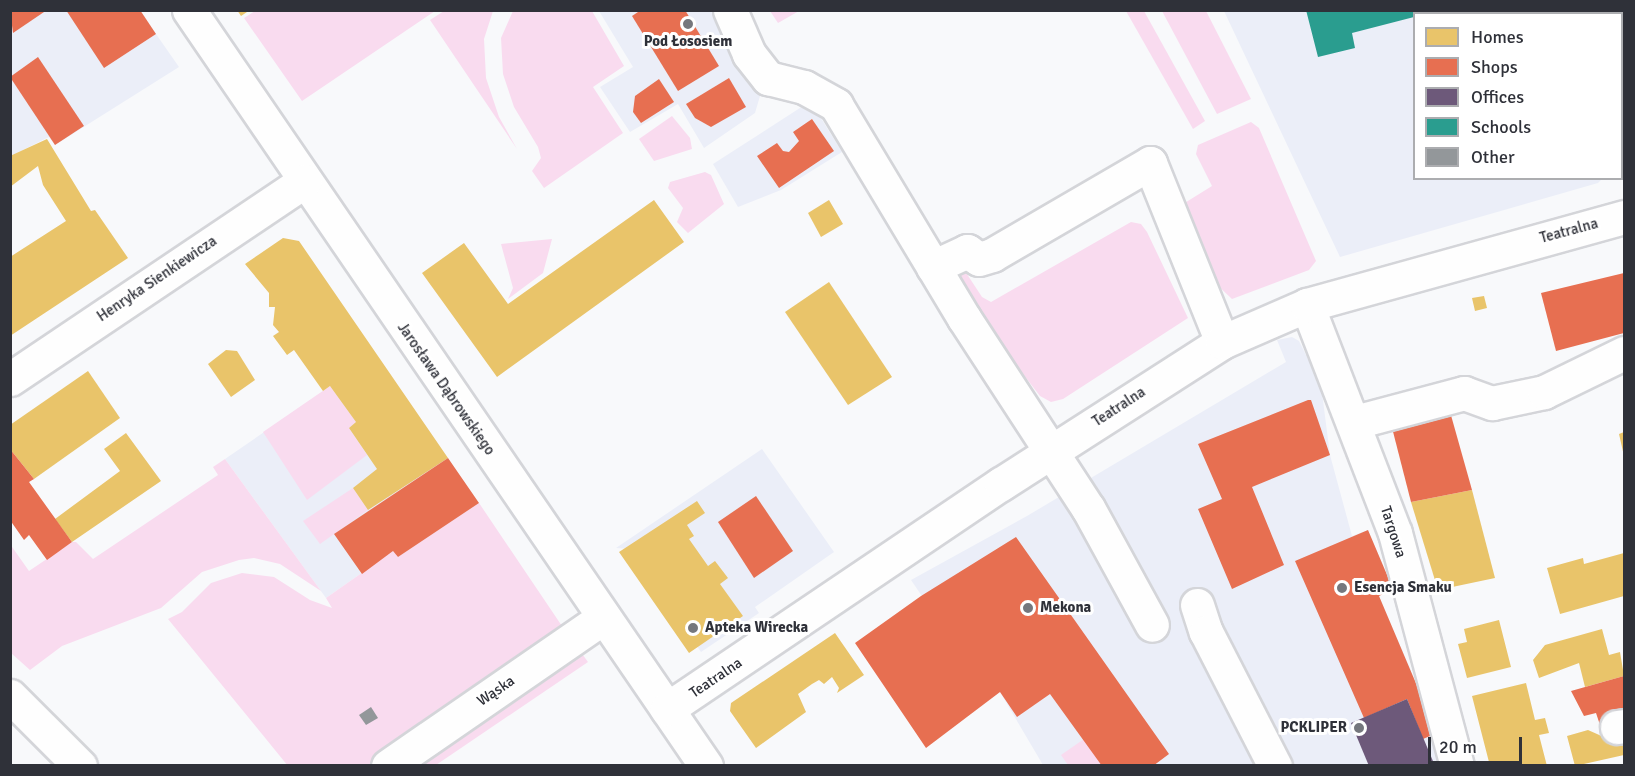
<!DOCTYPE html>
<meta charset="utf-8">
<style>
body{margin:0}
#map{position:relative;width:1635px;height:776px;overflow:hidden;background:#f8f9fb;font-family:Signika,sans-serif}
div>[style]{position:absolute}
.built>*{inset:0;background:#ebeef8}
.green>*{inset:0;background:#f9dbef}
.homes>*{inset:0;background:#e9c46a}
.shops>*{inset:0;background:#e76f51}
.offices>*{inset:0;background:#6d597a}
.schools>*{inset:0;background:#2a9d8f}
.building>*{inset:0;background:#93979a}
.roads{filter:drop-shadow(2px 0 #d4d5d9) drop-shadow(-2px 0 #d4d5d9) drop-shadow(0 2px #d4d5d9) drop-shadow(0 -2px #d4d5d9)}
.minor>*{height:33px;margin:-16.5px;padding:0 16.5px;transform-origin:16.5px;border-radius:16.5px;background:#fefefe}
.dots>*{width:16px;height:16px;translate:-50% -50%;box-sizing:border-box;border:3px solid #fff;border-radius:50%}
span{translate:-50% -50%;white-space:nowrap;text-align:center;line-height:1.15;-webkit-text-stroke:6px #fff;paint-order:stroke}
.poi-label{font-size:15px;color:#2f3139;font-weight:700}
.left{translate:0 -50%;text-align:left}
.right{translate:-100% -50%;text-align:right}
.street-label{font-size:15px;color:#2f3139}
.frame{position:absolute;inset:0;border:12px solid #2f3139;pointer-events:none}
.legend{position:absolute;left:1413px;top:12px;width:210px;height:168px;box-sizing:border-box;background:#fff;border:2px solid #acadb0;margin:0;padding:8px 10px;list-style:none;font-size:18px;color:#2f3139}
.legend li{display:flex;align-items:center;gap:12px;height:30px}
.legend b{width:30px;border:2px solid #acadb0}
.scale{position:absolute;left:1428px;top:737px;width:94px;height:27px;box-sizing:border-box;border:3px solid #2f3139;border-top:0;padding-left:8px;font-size:18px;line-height:21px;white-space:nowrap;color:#2f3139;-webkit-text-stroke:4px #fff;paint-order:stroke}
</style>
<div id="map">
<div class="built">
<div style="clip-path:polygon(11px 11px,140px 11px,179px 67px,55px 145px,49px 137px,11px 156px)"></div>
<div style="clip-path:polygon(599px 11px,715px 11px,760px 96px,755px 113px,704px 148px,678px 104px,630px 132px,600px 87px,633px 67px)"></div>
<div style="clip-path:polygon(1224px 11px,1582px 11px,1583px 13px,1414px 14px,1414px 178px,1602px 179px,1598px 183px,1340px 257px)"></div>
<div style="clip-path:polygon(803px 106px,819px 115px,842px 152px,781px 190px,738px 207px,713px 164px)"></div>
<div style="clip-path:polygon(1292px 337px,1299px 341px,1321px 385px,1330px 455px,1352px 536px,1368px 530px,1393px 589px,1379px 596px,1421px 694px,1440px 765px,1043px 765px,1000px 692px,991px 698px,911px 580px,1027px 516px,1286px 362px,1277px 340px)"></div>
<div style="clip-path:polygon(376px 355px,479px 503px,398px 557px,393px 551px,326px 598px,225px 459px)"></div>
<div style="clip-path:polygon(762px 449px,834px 552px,755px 607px,759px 613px,701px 652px,630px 549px,616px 548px)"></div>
</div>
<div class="green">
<div style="clip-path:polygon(255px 11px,255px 10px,435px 11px,302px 101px,244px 18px)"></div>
<div style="clip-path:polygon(444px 11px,493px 11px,484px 39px,486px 78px,499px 117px,517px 149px,430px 20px)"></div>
<div style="clip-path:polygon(513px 11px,592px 11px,624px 66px,593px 87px,623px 133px,544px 188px,532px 171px,541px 158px,538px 147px,514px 107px,503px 74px,501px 38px)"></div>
<div style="clip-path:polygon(770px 11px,799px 11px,778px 23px)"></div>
<div style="clip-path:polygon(1126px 11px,1144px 11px,1205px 121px,1193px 129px)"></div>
<div style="clip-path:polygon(1162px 11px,1206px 11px,1251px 99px,1217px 114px)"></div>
<div style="clip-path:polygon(672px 116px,690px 138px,692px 149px,654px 161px,639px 139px)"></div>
<div style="clip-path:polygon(1251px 122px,1259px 128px,1316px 261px,1309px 270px,1232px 299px,1212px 280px,1183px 204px,1212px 186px,1196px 154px,1198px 145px)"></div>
<div style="clip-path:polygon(705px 172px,711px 175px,724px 204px,688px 233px,677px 222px,683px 208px,668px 188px,670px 182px)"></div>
<div style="clip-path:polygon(1131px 222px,1141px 224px,1147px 232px,1188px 318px,1063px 399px,1051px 402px,1040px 396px,981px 320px,952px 271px,961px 265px,982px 297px,991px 302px)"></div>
<div style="clip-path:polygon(552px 239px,543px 273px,508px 299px,513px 288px,501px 244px)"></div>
<div style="clip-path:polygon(330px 386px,356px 422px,349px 428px,367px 455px,307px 500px,263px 432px)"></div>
<div style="clip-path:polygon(225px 459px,321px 591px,280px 564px,254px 558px,239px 560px,202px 572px,161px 608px,62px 646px,30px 670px,11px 653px,10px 544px,29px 571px,72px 542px,76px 542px,93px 559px,218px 475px,213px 467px)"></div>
<div style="clip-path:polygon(353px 488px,368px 510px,320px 544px,303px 521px)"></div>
<div style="clip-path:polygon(479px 503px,566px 632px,370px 765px,288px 766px,168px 619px,182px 612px,211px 583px,242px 573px,274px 577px,310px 600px,332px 608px,326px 598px,393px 551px,398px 557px)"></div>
<div style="clip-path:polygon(580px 651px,588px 662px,436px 765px,412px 766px)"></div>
<div style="clip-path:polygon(1084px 739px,1102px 765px,1068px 765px,1061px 755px)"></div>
</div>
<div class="homes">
<div style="clip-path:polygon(237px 10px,250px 10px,241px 16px)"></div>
<div style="clip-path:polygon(47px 139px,91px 211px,95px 210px,128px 258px,10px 336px,10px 257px,66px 221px,43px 185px,38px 166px,10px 187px,10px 156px)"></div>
<div style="clip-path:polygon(654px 200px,684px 242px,497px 377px,422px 273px,464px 243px,508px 304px)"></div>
<div style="clip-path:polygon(829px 200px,843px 224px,821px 237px,808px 213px)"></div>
<div style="clip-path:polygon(283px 238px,299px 241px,448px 458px,368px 510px,353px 488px,377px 469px,349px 428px,356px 422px,330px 386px,323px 391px,294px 350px,287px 355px,273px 336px,279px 332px,273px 325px,275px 307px,269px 307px,269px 293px,245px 264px)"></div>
<div style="clip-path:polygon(829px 282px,892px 377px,848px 405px,785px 312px)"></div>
<div style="clip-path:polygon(1484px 296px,1487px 308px,1475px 311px,1472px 298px)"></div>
<div style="clip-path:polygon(226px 350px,237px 351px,255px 380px,231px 397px,208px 364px)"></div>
<div style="clip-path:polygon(88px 371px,120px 418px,34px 479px,10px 449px,10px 425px)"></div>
<div style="clip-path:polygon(1624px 432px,1624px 456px,1619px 434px)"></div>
<div style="clip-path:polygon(126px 433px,161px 481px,72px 542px,55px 519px,120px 471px,104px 449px)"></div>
<div style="clip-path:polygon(1472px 490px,1495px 578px,1438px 590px,1411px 502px)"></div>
<div style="clip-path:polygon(697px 501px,705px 513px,687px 525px,694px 536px,689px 539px,708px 566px,715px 561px,728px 578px,720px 584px,743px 616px,689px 653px,619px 552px)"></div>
<div style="clip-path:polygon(1624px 553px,1624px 596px,1560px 614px,1547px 568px,1583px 558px,1584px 564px)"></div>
<div style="clip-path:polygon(1499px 620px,1511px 667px,1467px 678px,1458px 644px,1467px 642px,1464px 629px)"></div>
<div style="clip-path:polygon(1602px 629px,1609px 655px,1620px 652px,1624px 676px,1585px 687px,1579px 663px,1539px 678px,1533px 660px,1545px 645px)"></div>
<div style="clip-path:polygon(835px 633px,864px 675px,837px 693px,839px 688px,832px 677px,824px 684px,819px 680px,812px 684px,798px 694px,806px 712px,756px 748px,730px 711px,731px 703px)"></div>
<div style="clip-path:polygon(1526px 683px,1535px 720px,1545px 718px,1549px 733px,1539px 735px,1547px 766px,1490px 766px,1472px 696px)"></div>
<div style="clip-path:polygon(1588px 730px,1606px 738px,1607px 742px,1624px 737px,1624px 755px,1575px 766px,1567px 736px)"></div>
</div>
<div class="shops">
<div style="clip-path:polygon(10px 10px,47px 10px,13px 33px)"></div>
<div style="clip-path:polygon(66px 10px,140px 10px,156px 34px,104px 68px)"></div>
<div style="clip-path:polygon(641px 10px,685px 10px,719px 66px,678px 91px,632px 16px)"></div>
<div style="clip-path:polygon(38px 57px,84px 126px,55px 145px,10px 77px)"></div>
<div style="clip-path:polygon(729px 78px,746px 107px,711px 127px,695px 118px,686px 104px)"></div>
<div style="clip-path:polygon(659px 79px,674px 102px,641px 123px,633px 112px,635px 96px)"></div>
<div style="clip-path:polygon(812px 119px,834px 151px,779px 188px,757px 156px,777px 143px,783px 151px,789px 152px,799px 141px,793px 132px)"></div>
<div style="clip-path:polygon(1624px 273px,1624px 333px,1556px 351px,1541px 293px)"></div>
<div style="clip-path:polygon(1308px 400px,1311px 400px,1330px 455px,1252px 487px,1284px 565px,1232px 589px,1198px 509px,1222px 499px,1198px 444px)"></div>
<div style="clip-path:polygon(1447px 401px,1472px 490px,1411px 502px,1389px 416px)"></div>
<div style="clip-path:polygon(10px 449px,34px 479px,29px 482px,72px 542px,47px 560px,29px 535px,24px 540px,10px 520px)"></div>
<div style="clip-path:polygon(448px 458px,479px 503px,398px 557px,393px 551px,362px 574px,334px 534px)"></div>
<div style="clip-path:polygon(756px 496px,793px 551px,754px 578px,718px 522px)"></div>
<div style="clip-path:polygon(1368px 530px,1393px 589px,1379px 596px,1437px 733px,1423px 739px,1407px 699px,1364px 718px,1295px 561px)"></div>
<div style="clip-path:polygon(1016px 537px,1169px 754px,1153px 766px,1102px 766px,1050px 694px,1017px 717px,1000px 692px,926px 748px,855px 643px,921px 596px)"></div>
<div style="clip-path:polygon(1624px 676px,1624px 718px,1600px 725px,1596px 713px,1584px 716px,1571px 691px)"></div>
</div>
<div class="offices">
<div style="clip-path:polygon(1407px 699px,1435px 766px,1369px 766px,1351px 723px)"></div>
</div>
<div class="schools">
<div style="clip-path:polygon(1306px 10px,1437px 10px,1437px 11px,1414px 14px,1414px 17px,1352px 33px,1355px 48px,1318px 57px)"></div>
<div style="clip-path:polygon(1483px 10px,1501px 10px,1501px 11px,1484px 14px)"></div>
</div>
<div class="building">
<div style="clip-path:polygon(371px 707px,378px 718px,366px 725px,359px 715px)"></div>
</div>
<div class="roads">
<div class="minor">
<div style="left:189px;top:10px;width:916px;rotate:55.63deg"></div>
<div style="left:730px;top:10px;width:48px;rotate:66.6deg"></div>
<div style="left:749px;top:54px;width:31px;rotate:52deg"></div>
<div style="left:768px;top:78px;width:37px;rotate:14deg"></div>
<div style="left:804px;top:87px;width:37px;rotate:29deg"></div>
<div style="left:836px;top:105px;width:249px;rotate:59deg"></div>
<div style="left:964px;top:318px;width:227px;rotate:56.9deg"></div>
<div style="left:1088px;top:508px;width:133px;rotate:61.3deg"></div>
<div style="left:933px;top:267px;width:38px;rotate:-25deg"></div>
<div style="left:967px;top:251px;width:14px;rotate:34deg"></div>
<div style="left:979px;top:259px;width:14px;rotate:-17deg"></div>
<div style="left:992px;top:255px;width:183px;rotate:-30.2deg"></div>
<div style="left:1150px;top:163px;width:193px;rotate:68.1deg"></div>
<div style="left:1307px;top:305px;width:244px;rotate:68.9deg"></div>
<div style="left:1395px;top:533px;width:241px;rotate:75.1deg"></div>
<div style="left:10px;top:379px;width:355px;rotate:-33.9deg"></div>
<div style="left:1355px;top:422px;width:113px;rotate:-14.9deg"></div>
<div style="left:1464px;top:393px;width:30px;rotate:20deg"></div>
<div style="left:1492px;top:403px;width:53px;rotate:-11.9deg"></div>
<div style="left:1544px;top:392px;width:89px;rotate:-26deg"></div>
<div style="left:1197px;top:605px;width:28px;rotate:72deg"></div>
<div style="left:1206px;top:632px;width:151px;rotate:62.8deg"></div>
<div style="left:10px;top:696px;width:99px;rotate:45deg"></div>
<div style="left:667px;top:709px;width:403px;rotate:-34deg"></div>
<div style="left:1001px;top:484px;width:263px;rotate:-32.7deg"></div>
<div style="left:1222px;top:342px;width:93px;rotate:-23.5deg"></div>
<div style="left:1307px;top:305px;width:329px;rotate:-15.5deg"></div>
<div style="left:1617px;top:727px;width:7px;rotate:-8deg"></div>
<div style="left:388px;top:766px;width:262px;rotate:-34.6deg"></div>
</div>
</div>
<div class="dots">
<div style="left:688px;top:24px;background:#75777d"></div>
<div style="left:1342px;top:588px;background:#75777d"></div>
<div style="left:1028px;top:608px;background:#75777d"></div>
<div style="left:693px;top:628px;background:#75777d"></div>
<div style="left:1359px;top:728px;background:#75777d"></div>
</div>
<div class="poi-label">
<span style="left:688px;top:42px">Pod Łososiem</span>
<span class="left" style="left:1354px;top:588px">Esencja Smaku</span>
<span class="left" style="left:1040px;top:608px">Mekona</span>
<span class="left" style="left:705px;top:628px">Apteka Wirecka</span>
<span class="right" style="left:1347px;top:728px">PCKLIPER</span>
</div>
<div class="street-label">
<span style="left:1569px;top:231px;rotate:-15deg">Teatralna</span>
<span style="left:157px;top:279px;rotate:-34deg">Henryka Sienkiewicza</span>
<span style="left:446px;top:389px;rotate:55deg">Jarosława Dąbrowskiego</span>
<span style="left:1119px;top:407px;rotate:-33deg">Teatralna</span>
<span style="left:1393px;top:532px;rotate:72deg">Targowa</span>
<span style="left:716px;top:678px;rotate:-34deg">Teatralna</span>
<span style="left:496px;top:691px;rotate:-34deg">Wąska</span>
</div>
<div class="frame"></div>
<ul class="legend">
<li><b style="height:16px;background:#e9c46a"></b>Homes</li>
<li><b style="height:16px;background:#e76f51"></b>Shops</li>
<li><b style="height:16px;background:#6d597a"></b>Offices</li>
<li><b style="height:16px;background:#2a9d8f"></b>Schools</li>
<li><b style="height:16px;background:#93979a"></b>Other</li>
</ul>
<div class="scale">20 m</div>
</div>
